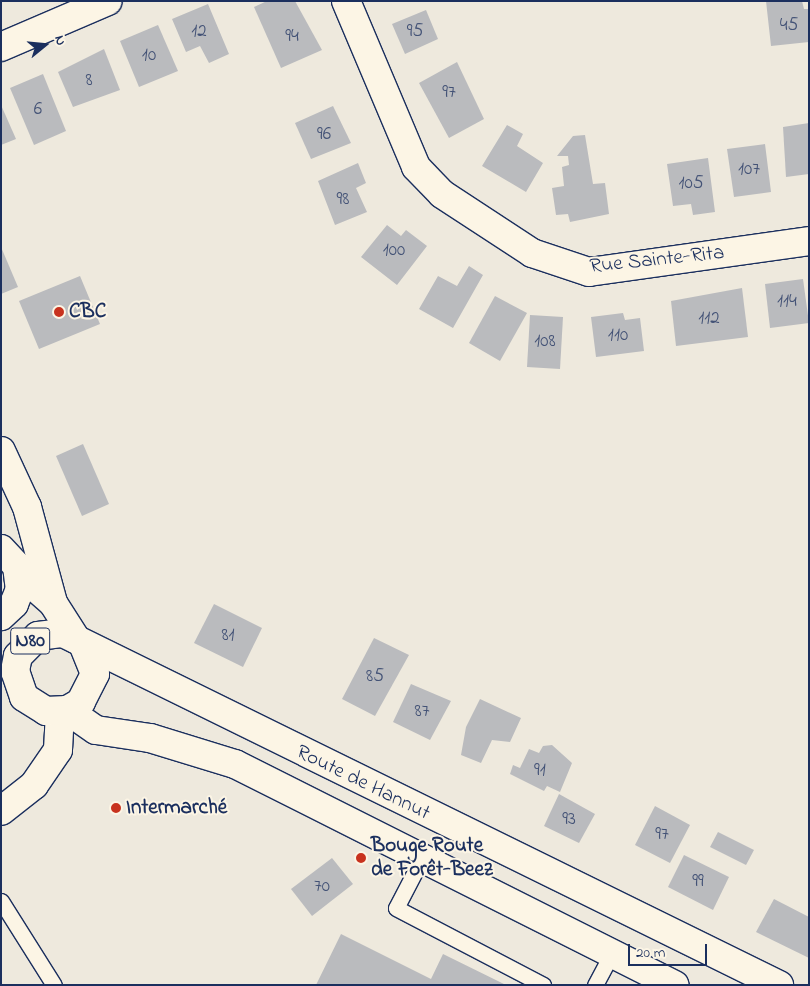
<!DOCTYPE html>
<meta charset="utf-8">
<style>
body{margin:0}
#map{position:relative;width:810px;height:986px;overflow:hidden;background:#eee9dd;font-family:"Indie Flower",sans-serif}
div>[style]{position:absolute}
.building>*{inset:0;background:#babbbe}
.roads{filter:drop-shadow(1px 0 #1b2f5e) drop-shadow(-1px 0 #1b2f5e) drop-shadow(0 1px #1b2f5e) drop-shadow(0 -1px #1b2f5e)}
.service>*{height:15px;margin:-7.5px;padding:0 7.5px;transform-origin:7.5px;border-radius:7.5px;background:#fcf5e5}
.minor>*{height:28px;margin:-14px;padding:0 14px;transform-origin:14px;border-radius:14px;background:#fcf5e5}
.tertiary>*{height:28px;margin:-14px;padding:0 14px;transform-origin:14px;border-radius:14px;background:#fcf5e5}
.primary>*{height:28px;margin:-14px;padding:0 14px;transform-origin:14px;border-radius:14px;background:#fcf5e5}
.dots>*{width:14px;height:14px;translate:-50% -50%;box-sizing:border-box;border:2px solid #fcf5e5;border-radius:50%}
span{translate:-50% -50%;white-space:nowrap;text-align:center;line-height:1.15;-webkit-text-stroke:4px #fcf5e5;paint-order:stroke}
.number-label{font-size:19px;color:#435276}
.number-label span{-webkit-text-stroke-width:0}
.shield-label span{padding:1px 4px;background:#fcf5e5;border:1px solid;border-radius:4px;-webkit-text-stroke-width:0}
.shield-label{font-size:20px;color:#1b2f5e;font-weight:700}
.street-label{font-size:21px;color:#1b2f5e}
.poi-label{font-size:21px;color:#1b2f5e;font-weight:700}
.left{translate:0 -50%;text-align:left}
.frame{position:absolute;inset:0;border:2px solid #1b2f5e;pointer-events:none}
.north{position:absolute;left:20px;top:20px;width:50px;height:50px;-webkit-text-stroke:4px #fcf5e5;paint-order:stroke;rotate:73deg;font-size:14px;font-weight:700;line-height:20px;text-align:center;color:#1b2f5e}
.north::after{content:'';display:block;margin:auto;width:18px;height:22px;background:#1b2f5e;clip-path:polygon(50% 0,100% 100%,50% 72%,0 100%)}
.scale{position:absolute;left:628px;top:944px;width:79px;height:22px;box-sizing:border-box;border:2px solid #1b2f5e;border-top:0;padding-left:6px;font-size:15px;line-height:18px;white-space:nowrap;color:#1b2f5e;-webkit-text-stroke:4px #fcf5e5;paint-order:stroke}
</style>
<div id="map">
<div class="building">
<div style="clip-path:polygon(267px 1px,295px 1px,322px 50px,281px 68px,254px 7px)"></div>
<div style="clip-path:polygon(766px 1px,802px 1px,804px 9px,809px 9px,809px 42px,771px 46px)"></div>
<div style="clip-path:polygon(208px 4px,229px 54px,209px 63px,200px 46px,186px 52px,172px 19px)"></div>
<div style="clip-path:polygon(426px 10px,438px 39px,405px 54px,392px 24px)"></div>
<div style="clip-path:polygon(158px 25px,178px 71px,139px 87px,120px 41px)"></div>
<div style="clip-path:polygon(104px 49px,120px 90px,73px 107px,58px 72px)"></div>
<div style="clip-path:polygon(457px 62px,484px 119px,449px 138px,419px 83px)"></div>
<div style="clip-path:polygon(43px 74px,66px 131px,34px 145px,10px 88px)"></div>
<div style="clip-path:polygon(1px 105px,16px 139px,1px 145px)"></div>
<div style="clip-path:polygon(333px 106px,351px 143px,311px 159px,295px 123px)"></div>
<div style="clip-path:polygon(809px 123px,809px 174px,786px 177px,783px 127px)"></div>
<div style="clip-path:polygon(507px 125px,523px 134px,517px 146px,543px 163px,526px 192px,482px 166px)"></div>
<div style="clip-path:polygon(585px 135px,593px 184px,605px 183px,609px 214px,570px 222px,568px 214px,556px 215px,552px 188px,564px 186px,562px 167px,569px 165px,568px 156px,557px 156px,573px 136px)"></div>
<div style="clip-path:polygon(765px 144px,771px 192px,734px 197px,727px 149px)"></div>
<div style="clip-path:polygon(708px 158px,715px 212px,693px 215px,691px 204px,673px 206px,667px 164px)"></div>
<div style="clip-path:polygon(358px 163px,366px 183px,356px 188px,367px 212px,335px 225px,318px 181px)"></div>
<div style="clip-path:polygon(387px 225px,401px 236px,406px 230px,427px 246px,397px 285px,361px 257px)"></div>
<div style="clip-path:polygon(1px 247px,18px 287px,1px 294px)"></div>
<div style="clip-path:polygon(469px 266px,483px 275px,453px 328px,419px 309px,438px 276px,457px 286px)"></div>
<div style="clip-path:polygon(80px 276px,100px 324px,39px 349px,19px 301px)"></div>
<div style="clip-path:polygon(803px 279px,809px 323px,770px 328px,765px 284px)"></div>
<div style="clip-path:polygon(742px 288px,748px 337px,676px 346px,671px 301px)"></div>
<div style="clip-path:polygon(495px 296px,527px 313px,500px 361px,469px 343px)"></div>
<div style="clip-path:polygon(623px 313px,625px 320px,640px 318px,644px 351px,596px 357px,591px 317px)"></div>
<div style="clip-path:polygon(530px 315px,563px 317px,560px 369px,527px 367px)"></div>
<div style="clip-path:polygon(83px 444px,109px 504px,82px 516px,56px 456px)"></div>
<div style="clip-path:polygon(214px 604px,262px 628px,243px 667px,194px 643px)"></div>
<div style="clip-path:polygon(374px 638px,409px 655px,375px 716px,342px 699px)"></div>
<div style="clip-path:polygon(411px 684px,451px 701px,430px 740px,393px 722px)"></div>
<div style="clip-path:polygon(480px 699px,521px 718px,510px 742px,492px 740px,481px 763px,461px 755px,466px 727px)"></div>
<div style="clip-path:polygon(552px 745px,572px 763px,560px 792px,547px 786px,544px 791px,510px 774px,513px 765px,520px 768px,529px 749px,539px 753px,543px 746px)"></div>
<div style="clip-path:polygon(559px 794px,595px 814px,579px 843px,544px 826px)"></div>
<div style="clip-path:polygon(655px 806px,690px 825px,670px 863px,635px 845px)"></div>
<div style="clip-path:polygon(718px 832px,754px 850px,746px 865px,710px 847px)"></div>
<div style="clip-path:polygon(684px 855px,729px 877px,713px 910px,668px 887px)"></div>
<div style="clip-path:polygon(332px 858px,353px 884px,312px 916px,291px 889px)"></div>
<div style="clip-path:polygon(774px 899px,809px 917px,809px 958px,756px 932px)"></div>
<div style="clip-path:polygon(341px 934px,431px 979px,443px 954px,506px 985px,316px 985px)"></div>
</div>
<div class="roads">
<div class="service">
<div style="left:422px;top:858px;width:56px;rotate:117.5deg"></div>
<div style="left:396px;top:908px;width:166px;rotate:27.6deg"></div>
<div style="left:1px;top:901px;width:99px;rotate:57.8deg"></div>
<div style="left:595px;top:985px;width:36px;rotate:-62deg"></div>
</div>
<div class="minor">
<div style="left:346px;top:1px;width:180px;rotate:67.1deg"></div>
<div style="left:416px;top:167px;width:37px;rotate:46deg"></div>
<div style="left:442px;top:194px;width:108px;rotate:33.2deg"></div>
<div style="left:532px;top:253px;width:60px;rotate:18.4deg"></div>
<div style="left:589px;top:272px;width:222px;rotate:-8deg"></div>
<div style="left:1px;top:47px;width:116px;rotate:-23.3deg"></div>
<div style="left:1px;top:811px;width:42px;rotate:-38.2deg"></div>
<div style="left:34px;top:785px;width:42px;rotate:-55.6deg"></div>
<div style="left:58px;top:750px;width:38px;rotate:-87deg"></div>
</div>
<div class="tertiary">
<div style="left:1px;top:451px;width:62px;rotate:65.1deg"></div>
<div style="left:27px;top:507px;width:99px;rotate:74.8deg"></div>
</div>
<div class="primary">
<div style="left:1px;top:549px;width:23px;rotate:47deg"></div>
<div style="left:17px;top:566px;width:23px;rotate:83deg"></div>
<div style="left:20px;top:589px;width:16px;rotate:112deg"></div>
<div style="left:14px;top:604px;width:18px;rotate:137deg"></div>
<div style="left:19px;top:573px;width:45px;rotate:41.4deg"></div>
<div style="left:53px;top:603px;width:43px;rotate:57.4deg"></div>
<div style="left:83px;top:644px;width:32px;rotate:68deg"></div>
<div style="left:95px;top:674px;width:31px;rotate:117deg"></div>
<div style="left:81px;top:702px;width:16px;rotate:150deg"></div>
<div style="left:67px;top:710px;width:21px;rotate:177deg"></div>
<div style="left:46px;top:711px;width:26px;rotate:-148deg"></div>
<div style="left:24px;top:697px;width:28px;rotate:-109deg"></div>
<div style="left:15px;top:671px;width:15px;rotate:-79deg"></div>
<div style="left:18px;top:656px;width:28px;rotate:-45deg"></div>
<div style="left:38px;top:636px;width:25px;rotate:-7deg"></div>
<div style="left:63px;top:633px;width:798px;rotate:26.18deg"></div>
<div style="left:67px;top:710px;width:35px;rotate:35deg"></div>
<div style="left:96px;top:730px;width:55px;rotate:8.4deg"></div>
<div style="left:150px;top:738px;width:89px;rotate:17deg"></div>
<div style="left:235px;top:764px;width:492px;rotate:26.7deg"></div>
</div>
</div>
<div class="dots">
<div style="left:59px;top:312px;background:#c8321e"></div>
<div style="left:116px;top:808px;background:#c8321e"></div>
<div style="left:361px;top:858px;background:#c8321e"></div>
</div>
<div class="number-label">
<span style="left:789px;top:26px">45</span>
<span style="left:199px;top:32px">12</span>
<span style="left:415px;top:32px">95</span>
<span style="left:292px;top:37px">94</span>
<span style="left:149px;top:56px">10</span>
<span style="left:89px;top:81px">8</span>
<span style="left:449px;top:93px">97</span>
<span style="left:38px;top:110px">6</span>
<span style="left:324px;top:135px">96</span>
<span style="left:749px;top:170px">107</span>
<span style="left:691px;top:184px">105</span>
<span style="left:343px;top:200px">98</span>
<span style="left:394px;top:251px">100</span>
<span style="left:787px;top:302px">114</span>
<span style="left:709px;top:319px">112</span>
<span style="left:618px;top:336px">110</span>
<span style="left:545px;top:342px">108</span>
<span style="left:228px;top:636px">81</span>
<span style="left:375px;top:677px">85</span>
<span style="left:422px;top:712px">87</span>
<span style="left:540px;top:771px">91</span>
<span style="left:569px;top:820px">93</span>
<span style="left:662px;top:835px">97</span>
<span style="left:698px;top:882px">99</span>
<span style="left:322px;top:887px">70</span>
</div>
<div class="shield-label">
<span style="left:30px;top:641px">N80</span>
</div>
<div class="street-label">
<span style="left:657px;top:260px;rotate:-6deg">Rue Sainte-Rita</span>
<span style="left:363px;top:783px;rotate:26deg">Route de Hannut</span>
</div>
<div class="poi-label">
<span class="left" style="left:69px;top:312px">CBC</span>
<span class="left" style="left:126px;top:808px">Intermarché</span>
<span class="left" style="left:371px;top:858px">Bouge Route<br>de Forêt-Beez</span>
</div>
<div class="frame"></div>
<div class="north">N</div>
<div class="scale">20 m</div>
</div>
